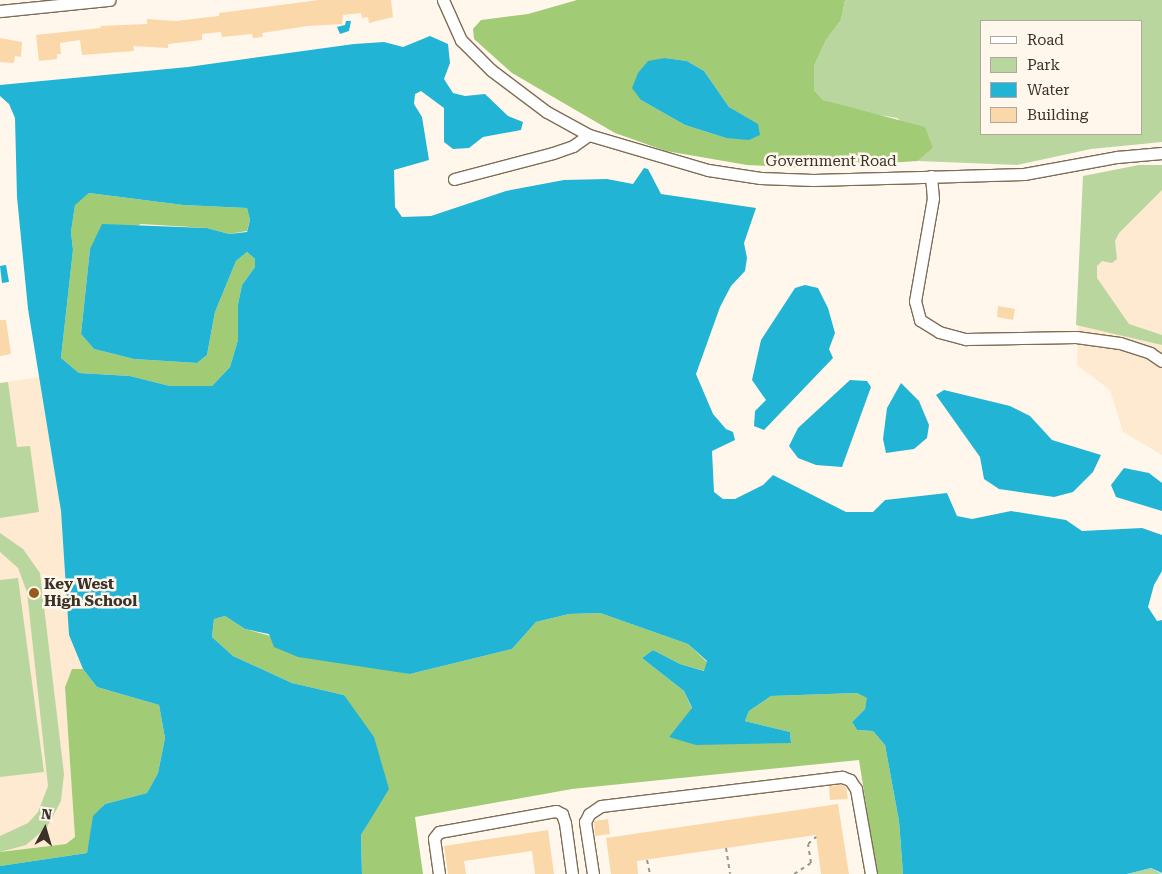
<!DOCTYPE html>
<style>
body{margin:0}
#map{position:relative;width:1162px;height:874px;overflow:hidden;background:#fff7ec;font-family:"Roboto Serif",serif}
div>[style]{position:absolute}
.built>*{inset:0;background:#feead0}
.green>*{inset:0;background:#bad69f}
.forest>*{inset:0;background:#a2cb75}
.water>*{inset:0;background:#22b4d4}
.building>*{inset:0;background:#fbd8a9}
.path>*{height:2px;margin-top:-1px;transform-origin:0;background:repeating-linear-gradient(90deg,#9c948a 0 4px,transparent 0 8px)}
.roads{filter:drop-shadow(1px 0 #7e6d55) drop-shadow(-1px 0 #7e6d55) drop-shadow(0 1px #7e6d55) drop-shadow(0 -1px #7e6d55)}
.minor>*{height:11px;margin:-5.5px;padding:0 5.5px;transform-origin:5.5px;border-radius:5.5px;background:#fff}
.dots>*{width:14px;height:14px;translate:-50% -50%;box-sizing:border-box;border:2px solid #fff7ec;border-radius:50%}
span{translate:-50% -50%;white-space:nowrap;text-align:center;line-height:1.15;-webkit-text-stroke:5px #fff7ec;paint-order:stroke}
.street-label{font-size:15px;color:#3a3228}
.poi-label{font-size:15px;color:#3a3228;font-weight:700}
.left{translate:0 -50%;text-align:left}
.legend{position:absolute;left:980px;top:20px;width:162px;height:115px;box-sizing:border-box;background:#fff7ec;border:1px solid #b0a89e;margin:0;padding:6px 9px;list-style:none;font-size:15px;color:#3a3228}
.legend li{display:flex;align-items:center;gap:10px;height:25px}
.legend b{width:25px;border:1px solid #b0a89e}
.north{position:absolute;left:20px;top:804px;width:50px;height:50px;-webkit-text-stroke:4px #fff7ec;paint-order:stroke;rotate:6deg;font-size:14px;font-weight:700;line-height:20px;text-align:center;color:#3a3228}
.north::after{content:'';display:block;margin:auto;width:18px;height:22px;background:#3a3228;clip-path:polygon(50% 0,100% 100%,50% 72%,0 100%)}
</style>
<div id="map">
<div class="built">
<div style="clip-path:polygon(1139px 165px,1162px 165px,1162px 455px,1123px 432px,1110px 390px,1077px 365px,1083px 176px)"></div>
<div style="clip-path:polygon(40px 377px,61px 511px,69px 635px,83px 669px,72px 670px,65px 687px,75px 837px,66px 844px,0 852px,0 383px)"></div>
</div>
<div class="green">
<div style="clip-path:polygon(evenodd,845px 0,1162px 0,1162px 142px,1091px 149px,1017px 165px,918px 161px,933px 148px,897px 118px,861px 112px,823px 100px,814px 90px,814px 66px,826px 40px,841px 20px,845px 0,981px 21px,1141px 21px,1141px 134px,981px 134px,981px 21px)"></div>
<div style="clip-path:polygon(1139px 165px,1162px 165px,1162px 190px,1119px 233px,1115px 241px,1117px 259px,1112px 263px,1102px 261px,1097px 266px,1097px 278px,1129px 324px,1162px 335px,1162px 345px,1076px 325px,1083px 176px)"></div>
<div style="clip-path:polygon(8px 382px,17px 447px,30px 446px,39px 512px,0 518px,0 383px)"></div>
<div style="clip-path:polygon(0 533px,23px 549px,40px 573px,64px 774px,61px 801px,47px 827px,26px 845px,0 852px,0 836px,28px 823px,38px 812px,48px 786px,27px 592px,18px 568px,0 552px)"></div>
<div style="clip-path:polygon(18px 578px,44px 772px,0 777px,0 580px)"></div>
<div style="clip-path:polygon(1151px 868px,1162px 874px,1127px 874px)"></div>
</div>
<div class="forest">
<div style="clip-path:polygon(evenodd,577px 0,845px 0,841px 20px,826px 40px,814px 66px,814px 90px,823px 100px,925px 127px,933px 148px,918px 161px,809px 168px,747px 165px,666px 151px,615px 133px,512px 73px,474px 39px,473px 29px,481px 20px,528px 14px,577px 0,665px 58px,687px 61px,704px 71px,729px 107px,757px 124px,726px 138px,685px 125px,641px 100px,665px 58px)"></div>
<div style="clip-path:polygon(89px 193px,183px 205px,247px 208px,250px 220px,247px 231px,229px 234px,207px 228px,141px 224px,90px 249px,81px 334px,94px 349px,134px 359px,197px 363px,207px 355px,215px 312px,236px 261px,247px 252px,255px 259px,255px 267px,242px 285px,238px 304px,238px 340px,230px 367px,212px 386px,170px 386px,130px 376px,79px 373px,61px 358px,73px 250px,71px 232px,75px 204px)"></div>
<div style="clip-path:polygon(600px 613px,688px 644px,707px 662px,705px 671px,680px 664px,653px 650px,642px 658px,684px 691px,692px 709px,669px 737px,791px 743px,790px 732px,745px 721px,749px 711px,771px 696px,857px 693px,868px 698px,865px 709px,852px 722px,857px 730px,873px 731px,885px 745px,899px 821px,903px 874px,877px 874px,859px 760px,572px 789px,415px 817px,423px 874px,362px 874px,361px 835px,372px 816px,344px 695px,292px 683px,233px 656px,212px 637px,214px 619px,225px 616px,245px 629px,410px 674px,512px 649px,536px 622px,569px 614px)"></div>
<div style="clip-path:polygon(72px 669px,83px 669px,97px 687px,159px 705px,165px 738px,158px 773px,147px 793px,105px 804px,94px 816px,87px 853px,0 866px,0 852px,66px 844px,75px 837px,65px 687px)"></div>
</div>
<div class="water">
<div style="clip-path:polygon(346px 21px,351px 21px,349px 31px,340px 34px,337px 27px,345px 25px)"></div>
<div style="clip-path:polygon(evenodd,430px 36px,448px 44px,450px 63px,444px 79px,453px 93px,465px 96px,485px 94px,508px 116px,523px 122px,521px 130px,483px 137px,469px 148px,453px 149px,444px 142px,444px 108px,421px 91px,415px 94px,414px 104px,422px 117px,429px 160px,394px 170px,395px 207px,402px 217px,431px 216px,506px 191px,564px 180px,607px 179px,633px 184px,644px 168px,648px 169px,661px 194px,756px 208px,744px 243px,747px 258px,745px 271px,731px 286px,720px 307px,696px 374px,713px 414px,726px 429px,733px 432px,735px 440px,712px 451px,714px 492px,723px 499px,735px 499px,763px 485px,773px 475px,846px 512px,873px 512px,885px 500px,947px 493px,957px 516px,972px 519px,1011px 511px,1066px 520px,1082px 531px,1142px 528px,1162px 535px,1162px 571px,1154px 585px,1148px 607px,1157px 621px,1162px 620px,1162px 873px,1151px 868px,1127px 874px,903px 874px,899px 821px,885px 745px,873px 731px,857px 730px,852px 722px,865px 709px,867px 698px,857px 693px,771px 696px,749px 711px,745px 721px,790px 732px,791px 743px,696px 745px,669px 737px,692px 708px,684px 691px,642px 658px,653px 650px,680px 664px,704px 671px,707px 661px,688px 644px,600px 613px,569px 614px,536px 622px,512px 649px,410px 674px,298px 657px,274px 647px,269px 634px,245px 629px,225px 616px,214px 619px,212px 637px,233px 656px,292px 683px,344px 695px,374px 737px,389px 789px,361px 835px,362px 874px,0 874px,0 866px,87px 853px,93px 816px,105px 804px,147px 793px,158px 773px,165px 738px,159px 705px,97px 687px,83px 669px,69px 635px,61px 511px,28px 309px,17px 197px,15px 118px,9px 104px,0 96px,0 85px,188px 67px,354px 44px,384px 42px,403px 47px,430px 36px,89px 193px,183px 205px,247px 208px,250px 220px,247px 232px,229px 234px,207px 228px,102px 224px,90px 249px,81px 334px,94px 349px,134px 359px,197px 363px,207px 355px,215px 312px,236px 261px,247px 252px,255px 259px,255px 267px,242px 285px,238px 304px,238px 340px,230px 367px,212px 386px,170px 386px,130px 376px,79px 373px,61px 358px,73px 250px,71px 232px,75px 205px,89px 193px)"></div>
<div style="clip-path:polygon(665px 58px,687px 61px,704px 71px,729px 107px,758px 124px,760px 135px,749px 140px,726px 138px,685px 125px,641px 100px,632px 88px,638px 73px,648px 61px)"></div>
<div style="clip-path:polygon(6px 265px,9px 282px,2px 283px,0 266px)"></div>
<div style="clip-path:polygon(805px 285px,818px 288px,828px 308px,835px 333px,829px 349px,833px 358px,764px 430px,754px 426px,755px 411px,766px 400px,752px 380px,761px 340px,795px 288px)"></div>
<div style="clip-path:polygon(850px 380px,867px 381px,871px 387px,842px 467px,816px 465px,798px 458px,789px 446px,798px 428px)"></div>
<div style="clip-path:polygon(901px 383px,919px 401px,929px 425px,927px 438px,914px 449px,886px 453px,883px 439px,887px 408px)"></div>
<div style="clip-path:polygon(944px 390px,1010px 406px,1030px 416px,1052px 440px,1101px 455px,1093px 472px,1073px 492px,1054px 497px,999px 489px,984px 479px,980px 457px,936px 395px)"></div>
<div style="clip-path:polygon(1124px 468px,1149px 473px,1162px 483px,1162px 511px,1116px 497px,1111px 485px)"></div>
</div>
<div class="building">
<div style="clip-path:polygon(319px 0,391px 0,393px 17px,369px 23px,368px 17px,362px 18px,361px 13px,343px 15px,342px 24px,308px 26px,262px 33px,263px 37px,253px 38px,252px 34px,222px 37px,221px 32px,202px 34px,202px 40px,168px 44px,168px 48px,133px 46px,134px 51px,82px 55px,80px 40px,60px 43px,61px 54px,57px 54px,57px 59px,39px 61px,36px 35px,101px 28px,100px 26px,147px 24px,147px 19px,176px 21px,219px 16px,219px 13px)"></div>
<div style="clip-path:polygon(0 38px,22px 42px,21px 57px,15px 56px,14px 63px,0 62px)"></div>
<div style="clip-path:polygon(998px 306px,1015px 309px,1013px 320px,997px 317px)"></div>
<div style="clip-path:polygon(0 320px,6px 320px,11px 354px,0 356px)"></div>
<div style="clip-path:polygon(841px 785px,846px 787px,848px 799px,830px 800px,829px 786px)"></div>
<div style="clip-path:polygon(838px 804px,849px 874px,821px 874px,816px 835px,637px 861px,638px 874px,611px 874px,606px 838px)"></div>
<div style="clip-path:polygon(608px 819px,610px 834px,595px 836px,594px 821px)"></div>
<div style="clip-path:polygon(548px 830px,554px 874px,535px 874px,532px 851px,464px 861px,466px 874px,448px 874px,444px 846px)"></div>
</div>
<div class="path">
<div style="left:726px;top:848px;width:26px;rotate:81deg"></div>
<div style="left:647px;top:860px;width:14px;rotate:78deg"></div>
<div style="left:794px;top:874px;width:20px;rotate:-33deg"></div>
<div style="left:811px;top:863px;width:19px;rotate:-99deg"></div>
<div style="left:808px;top:844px;width:11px;rotate:-41deg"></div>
</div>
<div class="roads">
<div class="minor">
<div style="left:443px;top:0;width:44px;rotate:65.8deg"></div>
<div style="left:461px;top:40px;width:42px;rotate:45deg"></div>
<div style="left:491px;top:70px;width:70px;rotate:36.9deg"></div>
<div style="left:547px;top:112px;width:48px;rotate:28.7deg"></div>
<div style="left:589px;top:135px;width:124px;rotate:16.4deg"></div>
<div style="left:708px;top:170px;width:53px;rotate:8.7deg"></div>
<div style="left:760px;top:178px;width:53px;rotate:2.2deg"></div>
<div style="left:813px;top:180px;width:211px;rotate:-1.6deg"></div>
<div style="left:1024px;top:174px;width:95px;rotate:-10.4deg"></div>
<div style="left:1117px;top:157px;width:45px;rotate:-5.1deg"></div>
<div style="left:0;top:11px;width:110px;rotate:-5.8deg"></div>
<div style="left:931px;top:176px;width:22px;rotate:85deg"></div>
<div style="left:933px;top:198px;width:105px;rotate:99.9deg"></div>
<div style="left:915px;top:301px;width:20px;rotate:75deg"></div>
<div style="left:920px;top:320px;width:22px;rotate:32deg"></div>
<div style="left:939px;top:332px;width:28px;rotate:15deg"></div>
<div style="left:966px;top:339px;width:110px;rotate:-1deg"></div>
<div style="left:1076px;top:337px;width:44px;rotate:7.8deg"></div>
<div style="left:1120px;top:343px;width:32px;rotate:18deg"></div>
<div style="left:1150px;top:353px;width:14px;rotate:34deg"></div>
<div style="left:454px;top:179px;width:102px;rotate:-14.7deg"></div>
<div style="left:553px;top:153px;width:21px;rotate:-19deg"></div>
<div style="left:573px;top:146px;width:19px;rotate:-35deg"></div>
<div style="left:439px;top:874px;width:36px;rotate:-98deg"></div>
<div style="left:434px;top:838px;width:8px;rotate:-50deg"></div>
<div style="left:439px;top:832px;width:119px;rotate:-10.2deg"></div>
<div style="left:556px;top:811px;width:7px;rotate:27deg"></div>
<div style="left:562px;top:814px;width:9px;rotate:72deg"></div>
<div style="left:565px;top:823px;width:51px;rotate:82.2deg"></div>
<div style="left:593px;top:874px;width:53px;rotate:-98.7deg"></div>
<div style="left:585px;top:822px;width:9px;rotate:-63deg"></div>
<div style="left:589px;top:814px;width:14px;rotate:-34deg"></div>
<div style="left:601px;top:806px;width:243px;rotate:-6.9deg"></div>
<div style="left:842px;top:777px;width:9px;rotate:21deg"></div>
<div style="left:850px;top:780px;width:11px;rotate:56deg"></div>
<div style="left:856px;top:789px;width:86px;rotate:80deg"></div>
</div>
</div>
<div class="dots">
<div style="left:34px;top:593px;background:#975c1c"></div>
</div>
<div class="street-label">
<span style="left:831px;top:162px">Government Road</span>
</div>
<div class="poi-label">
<span class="left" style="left:44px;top:593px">Key West<br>High School</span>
</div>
<ul class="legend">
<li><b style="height:6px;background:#fff"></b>Road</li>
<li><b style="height:14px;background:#bad69f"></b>Park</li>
<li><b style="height:14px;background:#22b4d4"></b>Water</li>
<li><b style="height:14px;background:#fbd8a9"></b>Building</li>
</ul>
<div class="north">N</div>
</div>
